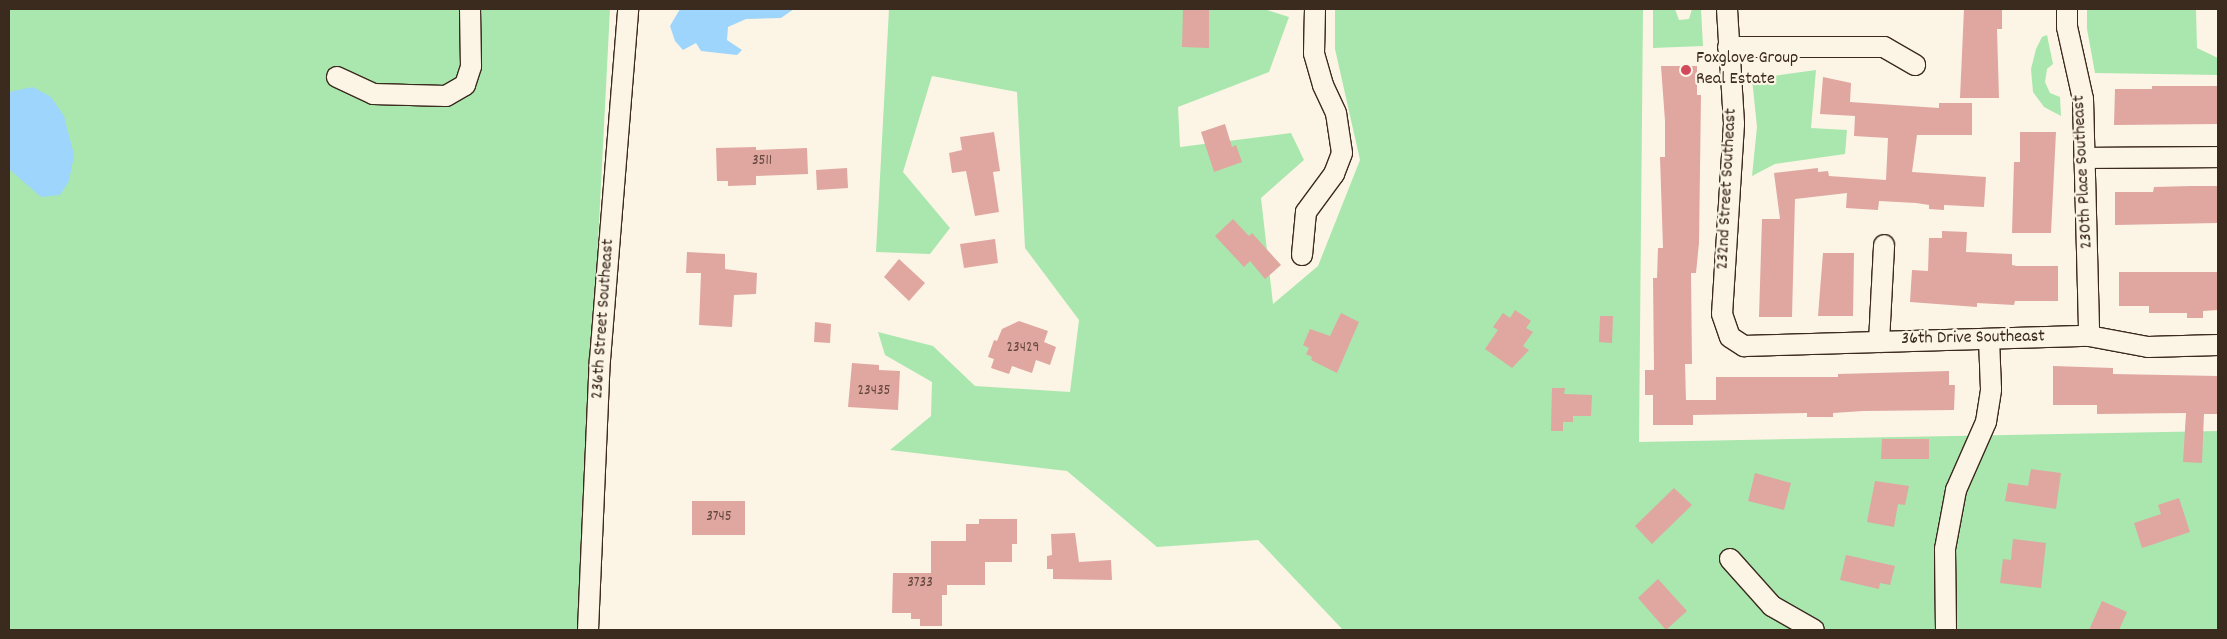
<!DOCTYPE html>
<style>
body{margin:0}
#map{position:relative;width:2227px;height:639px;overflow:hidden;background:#fcf5e5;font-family:Dekko,sans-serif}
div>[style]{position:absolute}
.green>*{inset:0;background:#a9e7ae}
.water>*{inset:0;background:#9dd5fd}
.building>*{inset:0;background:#e0a6a0}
.roads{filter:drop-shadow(1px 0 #3b2a1e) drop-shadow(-1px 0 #3b2a1e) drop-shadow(0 1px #3b2a1e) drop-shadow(0 -1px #3b2a1e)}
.minor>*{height:20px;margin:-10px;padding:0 10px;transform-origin:10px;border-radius:10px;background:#fcf5e5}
.dots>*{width:14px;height:14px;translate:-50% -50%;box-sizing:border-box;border:2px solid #fcf5e5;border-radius:50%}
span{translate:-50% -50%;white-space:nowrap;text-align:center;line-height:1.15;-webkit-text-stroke:4.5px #fcf5e5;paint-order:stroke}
.number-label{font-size:15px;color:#64493e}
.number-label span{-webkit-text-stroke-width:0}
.poi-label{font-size:18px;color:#3b2a1e}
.left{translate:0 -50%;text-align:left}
.street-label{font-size:18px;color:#3b2a1e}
.frame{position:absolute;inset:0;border:10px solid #3b2a1e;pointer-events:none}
</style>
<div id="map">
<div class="green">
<div style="clip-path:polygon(9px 9px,610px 9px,592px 359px,588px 630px,9px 630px)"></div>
<div style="clip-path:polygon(889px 9px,1264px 9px,1289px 17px,1269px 72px,1178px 107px,1180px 147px,1291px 133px,1304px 160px,1261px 198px,1273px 304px,1318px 266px,1360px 160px,1335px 49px,1335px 9px,1643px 9px,1639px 442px,2218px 431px,2218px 630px,1343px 630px,1258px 540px,1157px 547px,1067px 471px,890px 450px,931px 416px,932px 382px,885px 355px,878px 332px,933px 346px,975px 386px,1070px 392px,1079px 320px,1025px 248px,1017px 92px,932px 76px,903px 172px,950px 228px,930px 254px,876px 252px)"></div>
<div style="clip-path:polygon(1653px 9px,1675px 9px,1679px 20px,1689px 19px,1692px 9px,1701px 9px,1703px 46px,1653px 48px)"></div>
<div style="clip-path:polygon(2087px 9px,2196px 9px,2197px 48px,2218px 58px,2218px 75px,2095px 73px,2087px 29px)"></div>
<div style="clip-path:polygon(2047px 35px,2053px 64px,2047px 69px,2045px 82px,2050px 93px,2060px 97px,2061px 116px,2044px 107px,2033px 92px,2031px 69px,2036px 49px,2042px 37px)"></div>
<div style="clip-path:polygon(1816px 70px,1811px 128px,1847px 130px,1845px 154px,1775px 164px,1752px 176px,1757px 127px,1752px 79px)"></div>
</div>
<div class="water">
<div style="clip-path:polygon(680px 9px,794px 9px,781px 18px,746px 19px,728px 27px,727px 40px,742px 50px,737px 55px,701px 51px,696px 43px,683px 50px,675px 41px,670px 26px)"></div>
<div style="clip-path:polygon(33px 87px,51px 97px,64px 116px,74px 155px,69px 181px,60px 195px,41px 197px,9px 169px,9px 92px)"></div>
</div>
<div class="building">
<div style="clip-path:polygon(1183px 9px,1209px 9px,1209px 48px,1182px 47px)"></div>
<div style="clip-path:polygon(1964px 9px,2002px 9px,2002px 29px,1997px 29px,1999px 98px,1960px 98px)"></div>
<div style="clip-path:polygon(1661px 66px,1697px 66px,1697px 95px,1701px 95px,1699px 243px,1696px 273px,1691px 273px,1692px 364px,1685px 364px,1686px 400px,1716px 400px,1716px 377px,1838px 377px,1838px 374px,1949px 371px,1949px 385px,1955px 385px,1954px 410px,1863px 411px,1833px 413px,1833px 417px,1807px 417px,1807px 413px,1693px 415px,1693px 425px,1653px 425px,1653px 395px,1645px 395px,1645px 370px,1654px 370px,1653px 278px,1657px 278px,1658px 248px,1663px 248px,1660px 157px,1665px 157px,1665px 121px)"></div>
<div style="clip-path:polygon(1823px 77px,1851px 83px,1850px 102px,1939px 108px,1939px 103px,1972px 103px,1972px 135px,1917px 135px,1912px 172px,1986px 177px,1984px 207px,1944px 205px,1944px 210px,1929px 209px,1929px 205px,1916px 203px,1879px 201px,1878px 210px,1846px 208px,1847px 193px,1795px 199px,1792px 317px,1759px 317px,1762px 219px,1780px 219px,1774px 173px,1818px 168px,1818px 172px,1828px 171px,1829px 176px,1886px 180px,1888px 138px,1854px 136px,1855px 116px,1820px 114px)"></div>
<div style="clip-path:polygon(2152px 86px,2218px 86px,2218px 124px,2114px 125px,2115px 89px,2152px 89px)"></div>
<div style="clip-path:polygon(1225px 124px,1232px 147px,1236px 145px,1242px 162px,1214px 172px,1201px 132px)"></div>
<div style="clip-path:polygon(994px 132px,1000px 171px,993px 172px,999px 212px,975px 216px,966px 171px,952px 173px,949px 153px,962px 150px,960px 137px)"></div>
<div style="clip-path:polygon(2020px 132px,2056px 132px,2051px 233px,2012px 233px,2014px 162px,2020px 162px)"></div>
<div style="clip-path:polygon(756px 147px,756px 150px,807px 148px,808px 174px,756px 176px,756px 185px,728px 186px,728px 181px,717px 181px,716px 148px)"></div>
<div style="clip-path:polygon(847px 168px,848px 188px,817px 190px,816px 170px)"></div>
<div style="clip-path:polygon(2191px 186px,2218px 186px,2218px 223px,2115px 225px,2115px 192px,2153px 192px,2154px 187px)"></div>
<div style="clip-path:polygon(1233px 219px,1249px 236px,1252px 233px,1281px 265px,1265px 279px,1250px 261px,1244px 267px,1215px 236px)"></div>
<div style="clip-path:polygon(1942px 231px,1967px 232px,1966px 252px,2012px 254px,2012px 265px,2017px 266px,2058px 266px,2058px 301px,2015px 301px,2014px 305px,1977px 303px,1977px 307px,1910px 302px,1912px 270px,1928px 271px,1929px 238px,1942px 238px)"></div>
<div style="clip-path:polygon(995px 239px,998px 263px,964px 268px,960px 244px)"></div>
<div style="clip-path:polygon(687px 252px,725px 254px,725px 269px,757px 273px,756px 294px,734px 295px,732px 327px,699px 325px,701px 273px,686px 273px)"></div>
<div style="clip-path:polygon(1823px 253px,1854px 253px,1853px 316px,1818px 316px)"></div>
<div style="clip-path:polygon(899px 259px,925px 283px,909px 301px,884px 277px)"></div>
<div style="clip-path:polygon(2119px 272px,2218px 272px,2218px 310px,2203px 311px,2203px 318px,2187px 318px,2187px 313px,2149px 313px,2149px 306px,2119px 306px)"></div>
<div style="clip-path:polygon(1515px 310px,1531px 321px,1526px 328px,1533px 332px,1523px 346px,1529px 350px,1512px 368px,1485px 349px,1498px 330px,1493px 327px,1503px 313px,1510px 318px)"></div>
<div style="clip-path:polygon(1341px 313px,1359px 322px,1337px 373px,1311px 360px,1312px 357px,1306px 354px,1309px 348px,1303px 345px,1310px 329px,1330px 336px)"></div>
<div style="clip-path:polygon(1600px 316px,1613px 316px,1612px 343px,1599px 342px)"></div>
<div style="clip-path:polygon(1019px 321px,1048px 331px,1044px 342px,1056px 347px,1050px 365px,1036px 360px,1032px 373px,1012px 366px,1009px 374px,991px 368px,994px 359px,988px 357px,994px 340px,997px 341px,1002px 329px)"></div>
<div style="clip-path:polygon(815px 322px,831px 324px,830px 343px,814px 342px)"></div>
<div style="clip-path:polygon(852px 363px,879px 365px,879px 370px,900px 371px,898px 410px,848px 407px)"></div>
<div style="clip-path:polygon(2053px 366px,2113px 368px,2113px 374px,2218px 376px,2218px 414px,2204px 414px,2202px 463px,2183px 462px,2186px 413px,2097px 414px,2097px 405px,2053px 405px)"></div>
<div style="clip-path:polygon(1552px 388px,1565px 388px,1564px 394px,1592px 395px,1591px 416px,1573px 416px,1573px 422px,1563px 422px,1563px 431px,1551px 431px)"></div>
<div style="clip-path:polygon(1882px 439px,1929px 439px,1929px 459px,1881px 459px)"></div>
<div style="clip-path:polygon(2031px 469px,2061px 473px,2056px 509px,2005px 501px,2008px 483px,2028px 486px)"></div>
<div style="clip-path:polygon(1755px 473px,1791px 483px,1784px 510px,1748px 501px)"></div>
<div style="clip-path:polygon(1875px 481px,1909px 486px,1905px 505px,1898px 504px,1894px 527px,1867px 522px)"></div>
<div style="clip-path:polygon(1674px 488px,1692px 505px,1652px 544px,1635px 526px)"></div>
<div style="clip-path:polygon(2179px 498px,2190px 532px,2142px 548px,2134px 523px,2161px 514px,2158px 505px)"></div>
<div style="clip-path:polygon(692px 501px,745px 501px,745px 535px,692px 535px)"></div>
<div style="clip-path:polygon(979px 519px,1017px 519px,1017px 544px,1012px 544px,1012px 562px,985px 562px,985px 585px,947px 585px,947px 595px,942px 595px,942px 626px,920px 626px,920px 619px,911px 619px,911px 613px,892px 613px,893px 573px,931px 573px,931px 541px,966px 541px,966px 524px,979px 524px)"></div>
<div style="clip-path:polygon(1075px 533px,1079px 562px,1111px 560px,1112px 580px,1053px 579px,1053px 569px,1047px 569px,1047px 556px,1052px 555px,1051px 534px)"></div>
<div style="clip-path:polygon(2013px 539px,2046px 543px,2041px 588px,2000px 583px,2003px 559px,2011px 560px)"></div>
<div style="clip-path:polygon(1846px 555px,1895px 566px,1890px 585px,1880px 583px,1879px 589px,1840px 580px)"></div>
<div style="clip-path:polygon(1658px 579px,1687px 611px,1666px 630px,1638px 598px)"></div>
<div style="clip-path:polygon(2102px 601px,2127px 612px,2119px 630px,2089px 630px)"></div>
</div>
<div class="roads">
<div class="minor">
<div style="left:1727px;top:9px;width:115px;rotate:86.5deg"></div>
<div style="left:1734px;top:124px;width:190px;rotate:93.6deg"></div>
<div style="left:1722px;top:314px;width:24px;rotate:71deg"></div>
<div style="left:1730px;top:337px;width:17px;rotate:33deg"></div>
<div style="left:1744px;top:346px;width:345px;rotate:-1.7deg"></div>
<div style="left:2089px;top:336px;width:60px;rotate:10.6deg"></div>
<div style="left:2148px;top:347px;width:70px;rotate:-1.6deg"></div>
<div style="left:2067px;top:9px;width:18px;rotate:90deg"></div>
<div style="left:2067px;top:27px;width:74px;rotate:77.5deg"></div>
<div style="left:2083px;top:99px;width:237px;rotate:88.5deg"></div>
<div style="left:1728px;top:47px;width:156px"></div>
<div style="left:1884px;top:47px;width:36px;rotate:30deg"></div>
<div style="left:337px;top:77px;width:40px;rotate:25deg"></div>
<div style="left:373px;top:94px;width:73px;rotate:1.6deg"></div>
<div style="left:446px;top:96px;width:22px;rotate:-30deg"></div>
<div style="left:465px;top:85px;width:20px;rotate:-72deg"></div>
<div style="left:471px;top:66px;width:57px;rotate:-91deg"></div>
<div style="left:2086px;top:158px;width:132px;rotate:-0.4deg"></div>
<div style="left:1302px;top:255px;width:43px;rotate:-84.7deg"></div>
<div style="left:1306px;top:212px;width:47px;rotate:-53.6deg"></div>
<div style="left:1334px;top:174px;width:22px;rotate:-69deg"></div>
<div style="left:1342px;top:153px;width:40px;rotate:-98.5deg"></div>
<div style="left:1336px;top:113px;width:31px;rotate:-115deg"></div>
<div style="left:1323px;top:85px;width:33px;rotate:-106deg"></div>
<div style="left:1314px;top:53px;width:44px;rotate:-88.7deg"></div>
<div style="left:1879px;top:342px;width:97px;rotate:-87deg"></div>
<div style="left:1730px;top:559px;width:63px;rotate:48.2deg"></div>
<div style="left:1772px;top:606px;width:48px;rotate:29.7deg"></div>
<div style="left:588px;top:630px;width:270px;rotate:-87.5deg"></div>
<div style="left:600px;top:360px;width:352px;rotate:-85.4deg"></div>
<div style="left:1946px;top:630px;width:81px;rotate:-90.7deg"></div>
<div style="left:1945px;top:549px;width:60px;rotate:-79.4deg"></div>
<div style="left:1956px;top:490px;width:74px;rotate:-66.2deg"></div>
<div style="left:1986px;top:422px;width:33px;rotate:-81deg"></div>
<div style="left:1991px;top:389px;width:50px;rotate:-92.3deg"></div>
</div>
</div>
<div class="dots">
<div style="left:1686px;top:70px;background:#d1495b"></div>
</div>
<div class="number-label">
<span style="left:762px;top:162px">3511</span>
<span style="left:1023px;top:349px">23429</span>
<span style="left:874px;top:392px">23435</span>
<span style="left:719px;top:518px">3745</span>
<span style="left:920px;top:584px">3733</span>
</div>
<div class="poi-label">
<span class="left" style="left:1696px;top:70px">Foxglove Group<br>Real Estate</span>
</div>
<div class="street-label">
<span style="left:2084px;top:172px;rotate:-93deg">230th Place Southeast</span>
<span style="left:1728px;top:189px;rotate:-87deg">232nd Street Southeast</span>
<span style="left:604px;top:319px;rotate:-86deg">236th Street Southeast</span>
<span style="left:1973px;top:339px;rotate:-1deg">36th Drive Southeast</span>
</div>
<div class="frame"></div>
</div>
